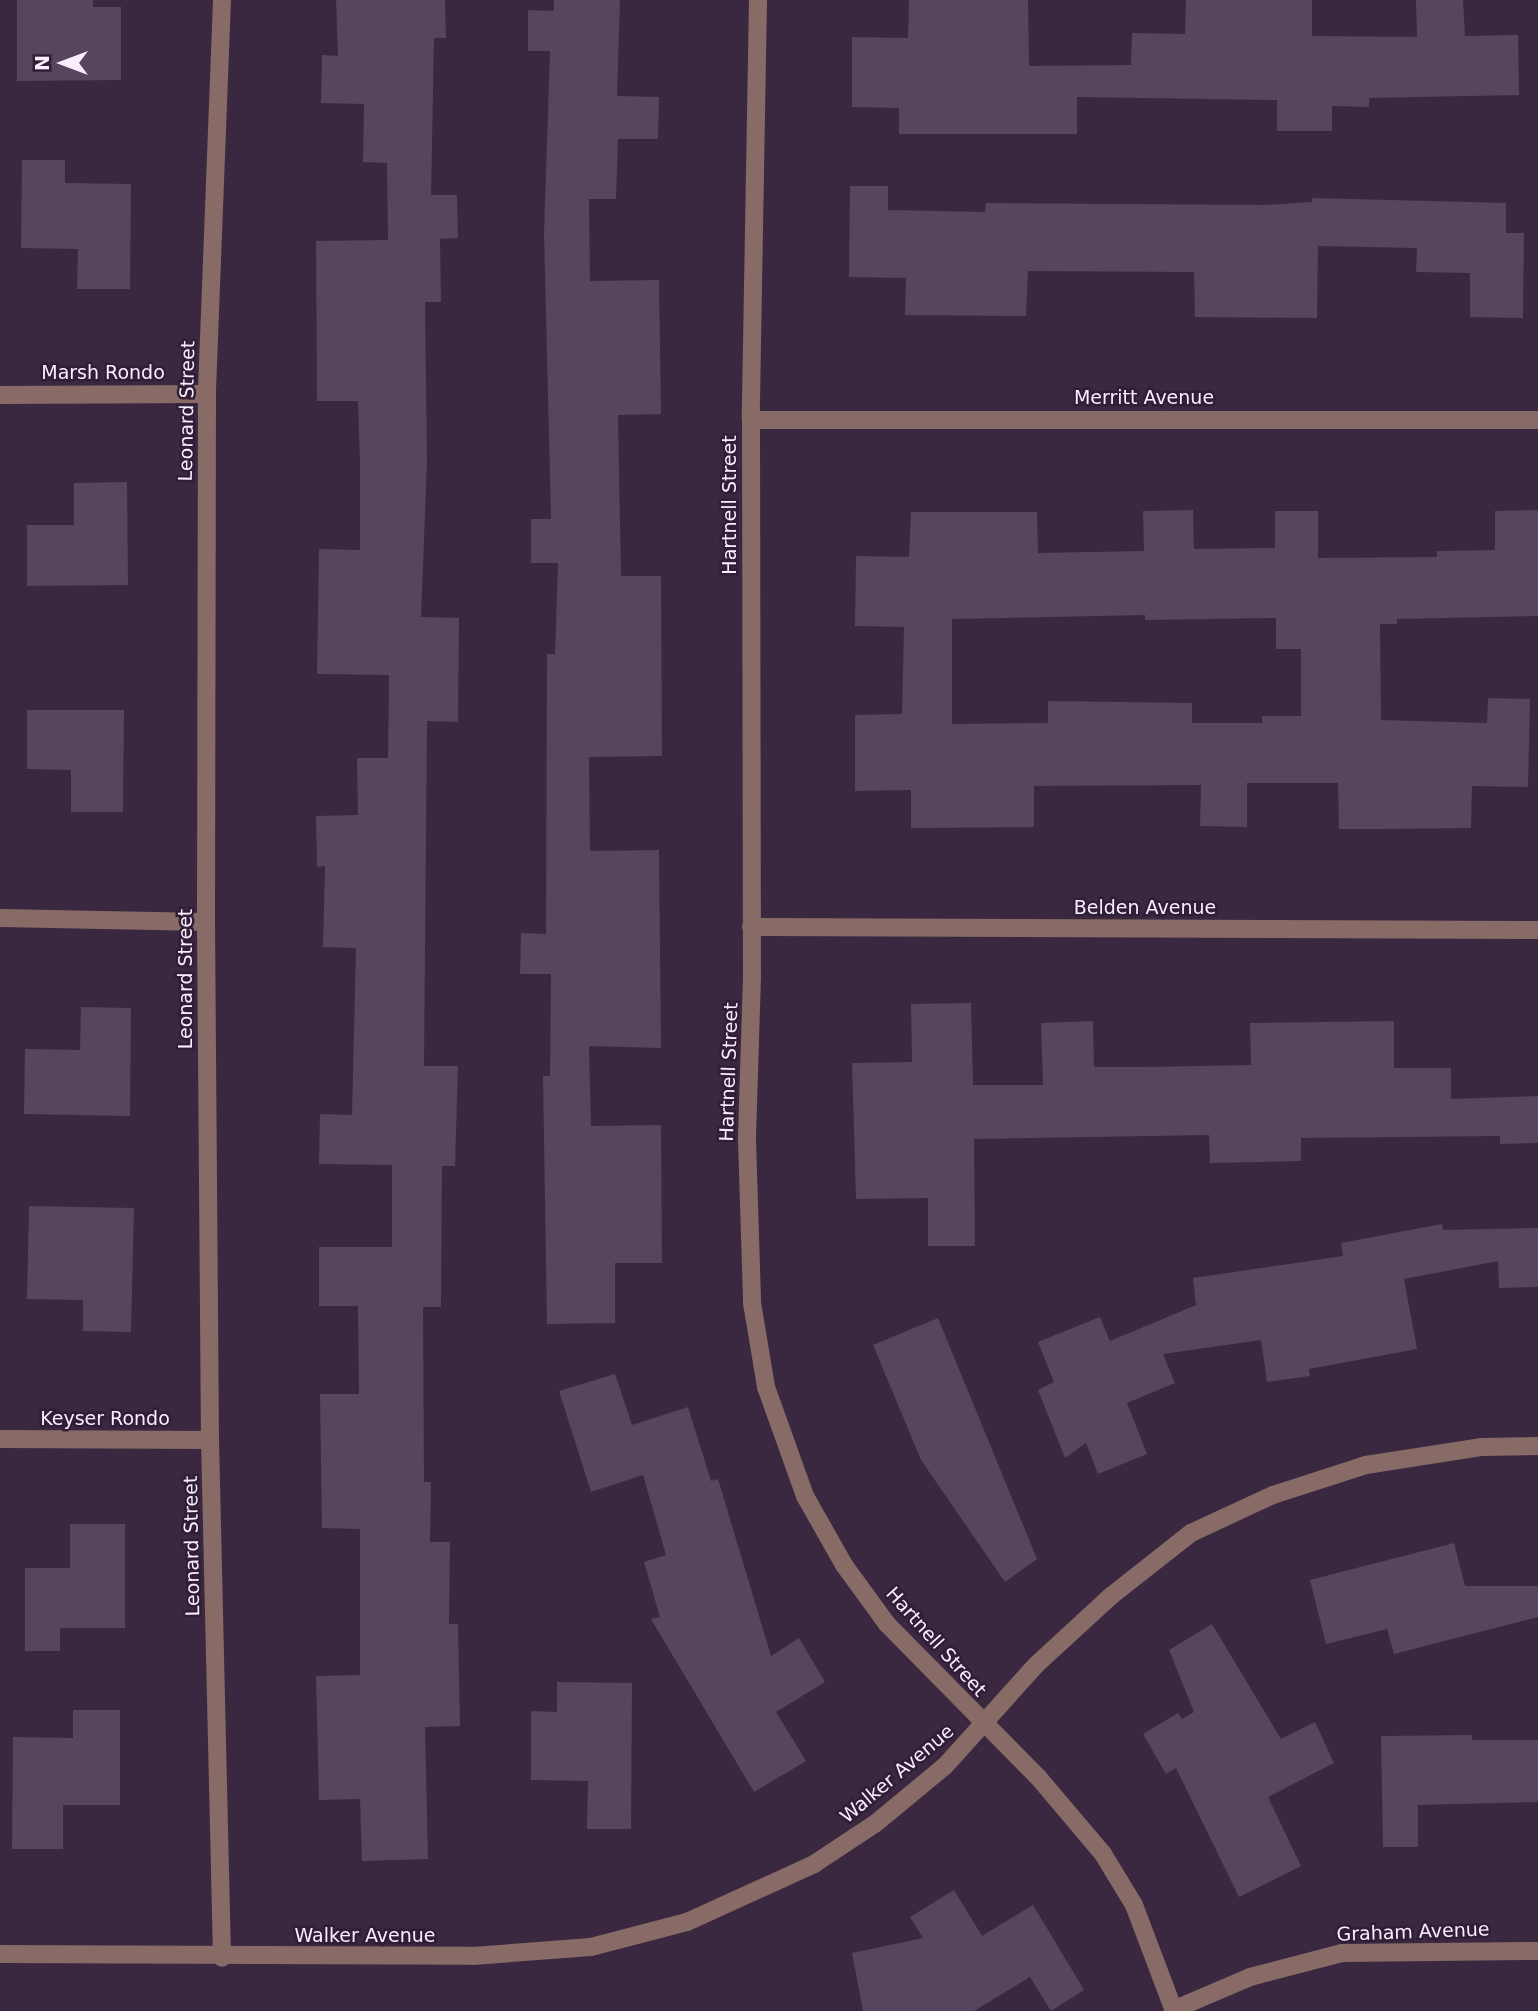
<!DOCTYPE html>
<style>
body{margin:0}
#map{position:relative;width:1538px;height:2011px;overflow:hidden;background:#3a2841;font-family:"DejaVu Sans",sans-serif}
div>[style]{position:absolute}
.building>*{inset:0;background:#57445f}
.minor>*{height:18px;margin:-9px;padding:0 9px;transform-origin:9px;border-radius:9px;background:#886b66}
span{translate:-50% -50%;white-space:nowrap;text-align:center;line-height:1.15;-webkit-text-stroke:5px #301e37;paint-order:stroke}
.street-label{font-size:19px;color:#f9edfe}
.north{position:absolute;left:28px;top:28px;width:70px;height:70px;-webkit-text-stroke:5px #301e37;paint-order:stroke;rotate:270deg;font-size:19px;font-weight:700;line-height:28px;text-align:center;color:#f9edfe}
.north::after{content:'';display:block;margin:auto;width:24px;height:32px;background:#f9edfe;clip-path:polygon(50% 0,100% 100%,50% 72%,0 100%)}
</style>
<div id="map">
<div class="building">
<div style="clip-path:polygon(17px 0,93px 0,93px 7px,121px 7px,121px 80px,17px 81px)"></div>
<div style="clip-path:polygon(336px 0,445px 0,446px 38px,434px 38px,431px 195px,457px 195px,458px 238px,440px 239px,441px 302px,425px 302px,427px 461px,421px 617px,459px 618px,458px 722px,427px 721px,424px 1066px,458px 1066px,455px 1166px,442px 1166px,441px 1307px,423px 1307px,424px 1482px,431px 1482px,430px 1542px,450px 1542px,449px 1624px,458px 1624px,460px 1726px,425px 1727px,428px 1859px,362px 1861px,360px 1799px,319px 1800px,316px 1676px,360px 1675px,360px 1529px,322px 1528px,320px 1394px,359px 1394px,358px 1306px,319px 1306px,319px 1247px,392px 1247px,392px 1165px,319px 1164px,320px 1114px,352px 1115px,356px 948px,323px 947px,325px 866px,317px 867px,316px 816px,358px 815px,357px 758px,388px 758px,389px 675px,317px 674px,319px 549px,360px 550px,360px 463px,358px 401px,317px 401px,316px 241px,388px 240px,387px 163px,363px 162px,364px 104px,321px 103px,322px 55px,338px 56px)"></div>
<div style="clip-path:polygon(554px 0,620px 0,617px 96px,659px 97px,658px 139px,618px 139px,616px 199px,589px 199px,590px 281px,659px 280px,661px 414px,618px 415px,621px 576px,661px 576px,662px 756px,589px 757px,590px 851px,659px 850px,661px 1048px,589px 1046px,591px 1126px,661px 1125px,662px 1263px,615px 1263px,615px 1323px,547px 1324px,543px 1076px,550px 1076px,551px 974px,520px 974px,521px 933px,546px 934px,547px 654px,555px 654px,558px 563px,531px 563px,531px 519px,551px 519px,544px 233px,550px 51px,528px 51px,528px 10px,554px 11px)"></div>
<div style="clip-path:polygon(909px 0,1028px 0,1029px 66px,1131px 65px,1132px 33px,1185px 34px,1186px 0,1312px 0,1312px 36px,1417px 37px,1416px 0,1463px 0,1465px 36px,1518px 35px,1519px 95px,1369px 98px,1369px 107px,1332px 106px,1332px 131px,1277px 131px,1277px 100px,1077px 97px,1077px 134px,899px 134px,899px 108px,852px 107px,852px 37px,908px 38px)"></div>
<div style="clip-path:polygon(22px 160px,65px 160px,65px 183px,131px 184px,130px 289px,77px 289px,78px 249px,21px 248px)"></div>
<div style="clip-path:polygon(850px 186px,888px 186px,888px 210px,985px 212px,986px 203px,1265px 205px,1312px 202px,1312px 198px,1506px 203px,1506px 233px,1524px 233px,1523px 318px,1470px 317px,1470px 273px,1416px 272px,1417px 248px,1318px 246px,1317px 318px,1195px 317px,1194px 272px,1028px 271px,1026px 316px,905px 315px,906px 278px,849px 277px)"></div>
<div style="clip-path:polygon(127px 482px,128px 585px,27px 586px,27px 525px,74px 525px,74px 483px)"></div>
<div style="clip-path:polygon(evenodd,1193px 510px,1194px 549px,1275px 548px,1275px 511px,1318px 511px,1318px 558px,1437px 557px,1437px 551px,1495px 550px,1495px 511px,1538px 510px,1538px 616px,1397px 619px,1397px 624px,1380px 624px,1381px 720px,1487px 723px,1488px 698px,1530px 699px,1528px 787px,1472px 786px,1471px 828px,1382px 829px,1339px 829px,1338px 783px,1247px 783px,1247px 827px,1200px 826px,1201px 785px,1034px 786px,1034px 827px,911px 828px,911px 790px,855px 791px,855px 715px,902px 714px,904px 627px,855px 626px,856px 556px,909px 557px,911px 512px,1037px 512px,1038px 553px,1144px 551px,1143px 511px,1193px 510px,1145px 615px,1145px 620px,1276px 618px,1276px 649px,1301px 649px,1301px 716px,1262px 716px,1262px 723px,1192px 723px,1192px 703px,1048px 701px,1048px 723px,952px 724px,952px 619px,1145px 615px)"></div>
<div style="clip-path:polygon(27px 710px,124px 710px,123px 812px,71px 812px,71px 770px,27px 769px)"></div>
<div style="clip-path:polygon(971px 1003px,973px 1085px,1043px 1085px,1041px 1023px,1093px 1021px,1094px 1067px,1147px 1067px,1251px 1065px,1250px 1023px,1394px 1021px,1394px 1068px,1451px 1068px,1451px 1099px,1538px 1096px,1538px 1143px,1500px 1144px,1500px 1136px,1301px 1138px,1301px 1161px,1210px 1163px,1209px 1135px,974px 1139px,975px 1246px,928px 1246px,928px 1198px,856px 1199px,852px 1063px,912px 1062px,911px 1004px)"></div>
<div style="clip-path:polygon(81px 1007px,131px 1008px,130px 1116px,24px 1114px,25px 1049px,80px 1050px)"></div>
<div style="clip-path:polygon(29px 1206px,134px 1208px,131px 1332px,83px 1331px,83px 1300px,27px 1299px)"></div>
<div style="clip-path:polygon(1442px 1224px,1443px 1230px,1538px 1228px,1538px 1287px,1499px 1288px,1498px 1261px,1404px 1279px,1417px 1349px,1309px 1369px,1310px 1376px,1267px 1382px,1261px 1340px,1163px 1354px,1175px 1383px,1127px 1403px,1147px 1454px,1098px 1474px,1086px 1443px,1065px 1458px,1038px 1390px,1054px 1382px,1038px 1342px,1100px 1317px,1110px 1341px,1196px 1305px,1193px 1278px,1343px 1256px,1341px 1243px)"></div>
<div style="clip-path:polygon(938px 1318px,1037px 1559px,1005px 1582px,921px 1460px,873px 1345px)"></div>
<div style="clip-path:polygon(615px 1374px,632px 1425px,688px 1407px,711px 1481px,718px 1479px,771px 1656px,799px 1638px,825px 1682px,776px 1712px,806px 1761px,754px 1792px,651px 1619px,660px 1617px,644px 1562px,666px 1555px,643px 1475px,591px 1492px,559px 1391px)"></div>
<div style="clip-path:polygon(70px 1524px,125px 1524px,125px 1628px,60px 1628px,60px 1651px,25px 1651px,25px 1568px,70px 1568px)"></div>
<div style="clip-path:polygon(1454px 1543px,1465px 1586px,1538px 1586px,1538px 1617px,1394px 1654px,1387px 1629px,1326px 1644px,1310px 1580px)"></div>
<div style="clip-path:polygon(1212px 1624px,1281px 1739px,1315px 1722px,1334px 1763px,1268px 1797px,1301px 1866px,1239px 1897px,1176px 1768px,1166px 1774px,1143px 1734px,1178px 1713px,1182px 1719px,1194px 1712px,1169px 1650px)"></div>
<div style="clip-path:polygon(557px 1682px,632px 1683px,631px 1829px,587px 1829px,588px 1781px,531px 1780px,531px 1711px,557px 1712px)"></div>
<div style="clip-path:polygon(73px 1710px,120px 1710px,120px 1805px,63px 1805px,63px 1849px,12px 1849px,13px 1737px,73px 1738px)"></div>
<div style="clip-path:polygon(1472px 1735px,1472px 1740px,1538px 1740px,1538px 1802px,1418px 1805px,1418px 1847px,1383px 1847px,1381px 1736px)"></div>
<div style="clip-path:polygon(954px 1890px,982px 1936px,1033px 1905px,1084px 1990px,1051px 2011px,1030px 1977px,974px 2011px,863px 2011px,852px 1953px,923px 1938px,910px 1917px)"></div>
</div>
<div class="minor">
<div style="left:222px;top:0;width:394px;rotate:92.2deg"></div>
<div style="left:207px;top:394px;width:528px;rotate:90.11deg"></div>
<div style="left:206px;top:922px;width:518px;rotate:89.56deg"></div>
<div style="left:210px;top:1440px;width:518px;rotate:88.67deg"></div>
<div style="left:758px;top:0;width:420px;rotate:91deg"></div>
<div style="left:751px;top:420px;width:557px;rotate:89.9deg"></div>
<div style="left:752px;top:977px;width:163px;rotate:91.8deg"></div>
<div style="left:747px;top:1140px;width:163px;rotate:88.2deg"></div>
<div style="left:752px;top:1303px;width:85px;rotate:80.5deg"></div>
<div style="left:766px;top:1387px;width:116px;rotate:70.3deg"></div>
<div style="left:805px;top:1496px;width:79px;rotate:60.5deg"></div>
<div style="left:844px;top:1565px;width:73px;rotate:53.9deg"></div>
<div style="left:887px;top:1624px;width:215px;rotate:45.4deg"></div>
<div style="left:1038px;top:1777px;width:101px;rotate:49.8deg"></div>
<div style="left:1103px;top:1854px;width:60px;rotate:58.7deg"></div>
<div style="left:1134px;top:1905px;width:113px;rotate:69.3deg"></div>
<div style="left:0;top:395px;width:207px;rotate:-0.3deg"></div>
<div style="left:751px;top:420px;width:787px"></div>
<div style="left:0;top:918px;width:206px;rotate:1.1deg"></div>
<div style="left:751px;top:927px;width:787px;rotate:0.22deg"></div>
<div style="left:0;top:1439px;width:210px;rotate:0.3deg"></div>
<div style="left:0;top:1954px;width:473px;rotate:0.2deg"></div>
<div style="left:473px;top:1956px;width:118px;rotate:-4.4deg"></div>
<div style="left:591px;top:1947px;width:99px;rotate:-14.6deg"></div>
<div style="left:687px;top:1922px;width:140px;rotate:-24.5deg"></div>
<div style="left:814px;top:1864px;width:74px;rotate:-33.5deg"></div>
<div style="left:876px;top:1823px;width:89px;rotate:-39.6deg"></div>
<div style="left:945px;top:1766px;width:136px;rotate:-48deg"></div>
<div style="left:1036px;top:1665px;width:102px;rotate:-42.6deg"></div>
<div style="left:1111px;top:1596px;width:102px;rotate:-38.2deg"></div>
<div style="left:1191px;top:1533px;width:90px;rotate:-24.9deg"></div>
<div style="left:1273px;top:1495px;width:98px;rotate:-17.9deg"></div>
<div style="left:1366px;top:1465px;width:116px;rotate:-8.9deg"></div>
<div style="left:1481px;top:1447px;width:57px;rotate:-1deg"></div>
<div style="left:1173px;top:2010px;width:84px;rotate:-23.2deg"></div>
<div style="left:1250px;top:1977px;width:95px;rotate:-14.6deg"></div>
<div style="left:1342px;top:1953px;width:196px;rotate:-0.6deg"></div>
</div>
<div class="street-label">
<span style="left:103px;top:373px">Marsh Rondo</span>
<span style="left:1144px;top:398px">Merritt Avenue</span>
<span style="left:187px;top:411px;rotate:-89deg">Leonard Street</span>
<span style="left:730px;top:505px;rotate:-90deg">Hartnell Street</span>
<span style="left:1145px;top:908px">Belden Avenue</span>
<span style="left:186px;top:979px;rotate:-90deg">Leonard Street</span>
<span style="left:729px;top:1072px;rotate:-88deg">Hartnell Street</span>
<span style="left:105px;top:1419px">Keyser Rondo</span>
<span style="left:192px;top:1546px;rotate:-91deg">Leonard Street</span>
<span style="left:936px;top:1642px;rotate:48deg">Hartnell Street</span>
<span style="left:897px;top:1774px;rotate:-40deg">Walker Avenue</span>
<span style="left:1413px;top:1932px;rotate:-2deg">Graham Avenue</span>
<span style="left:365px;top:1936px">Walker Avenue</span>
</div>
<div class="north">N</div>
</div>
